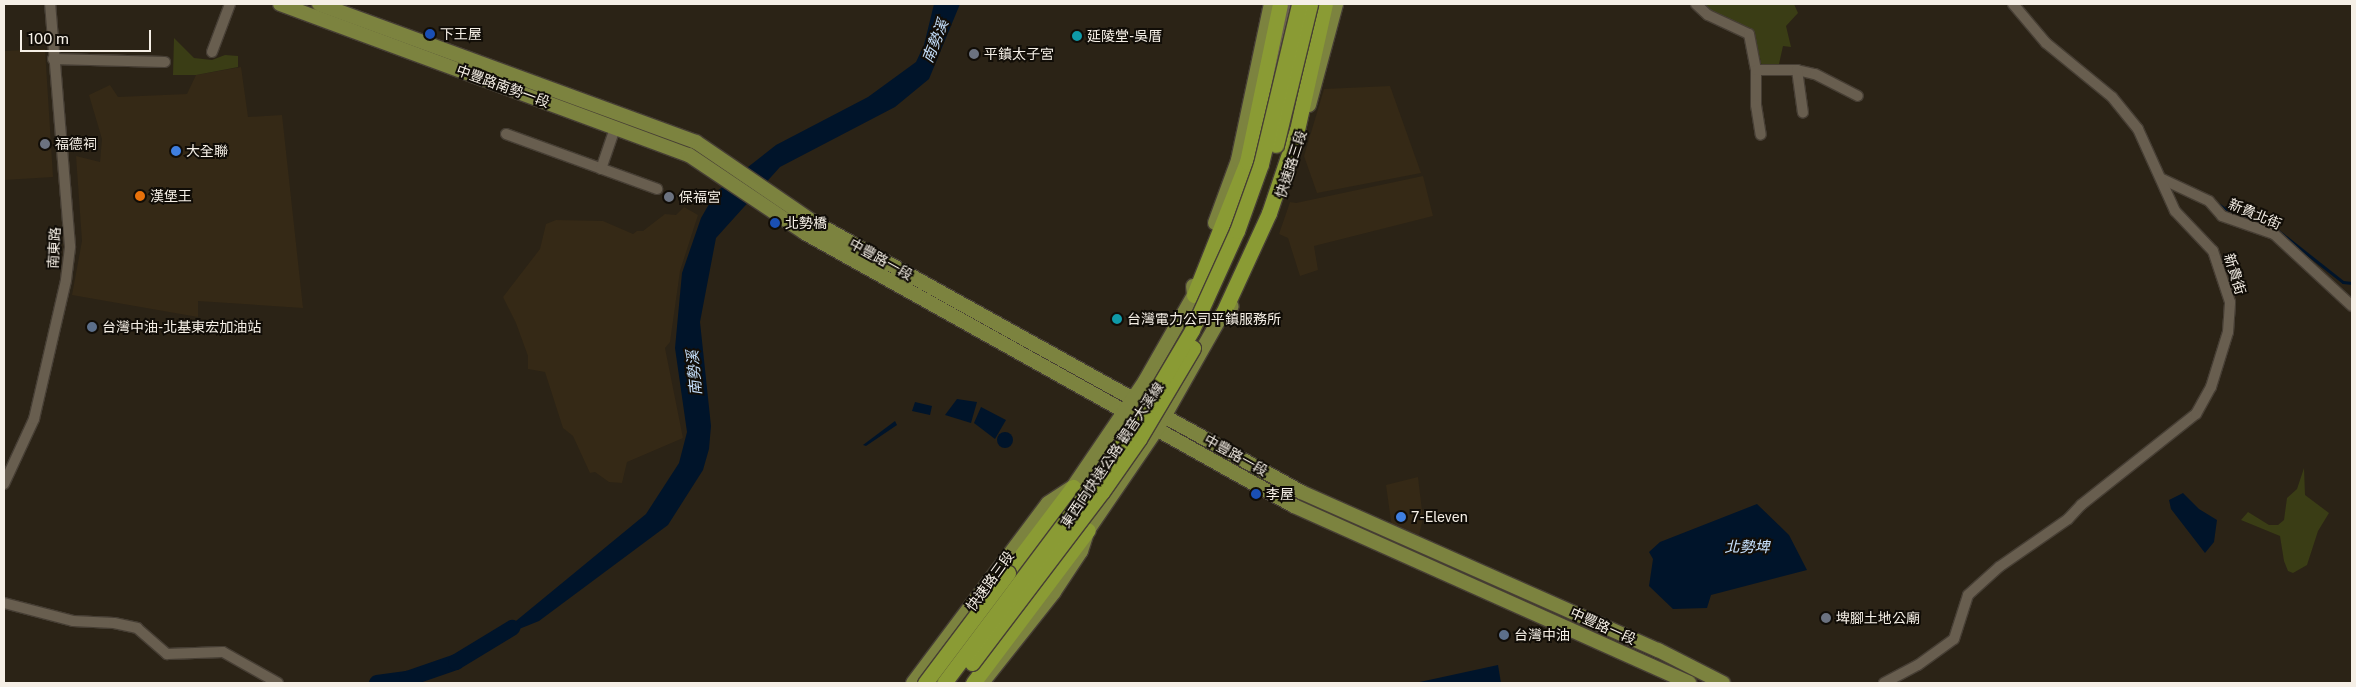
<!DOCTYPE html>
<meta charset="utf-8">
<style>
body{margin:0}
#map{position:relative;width:2356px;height:687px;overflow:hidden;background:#2b2316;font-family:"Public Sans","Noto Sans TC",sans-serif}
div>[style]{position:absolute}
.built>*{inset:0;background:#352916}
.green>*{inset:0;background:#3a3d15}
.water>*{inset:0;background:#00142a}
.round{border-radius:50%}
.stream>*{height:2.5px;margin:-1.25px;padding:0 1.25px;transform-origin:1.25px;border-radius:1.25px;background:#00142a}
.river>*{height:16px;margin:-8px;padding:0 8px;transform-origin:8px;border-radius:8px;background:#00142a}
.roads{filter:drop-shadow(1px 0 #463e34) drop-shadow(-1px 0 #463e34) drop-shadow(0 1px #463e34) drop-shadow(0 -1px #463e34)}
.minor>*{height:10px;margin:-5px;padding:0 5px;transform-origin:5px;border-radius:5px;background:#685e4f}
.major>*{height:14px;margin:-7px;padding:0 7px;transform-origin:7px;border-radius:7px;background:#7c833f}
.highway>*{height:15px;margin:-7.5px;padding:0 7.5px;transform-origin:7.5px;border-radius:7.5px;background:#8a9b34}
.bridges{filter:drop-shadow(1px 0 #463e34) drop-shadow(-1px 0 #463e34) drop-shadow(0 1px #463e34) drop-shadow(0 -1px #463e34)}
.highway-bridge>*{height:15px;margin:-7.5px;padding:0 7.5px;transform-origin:7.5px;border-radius:7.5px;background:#8a9b34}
.dots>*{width:14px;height:14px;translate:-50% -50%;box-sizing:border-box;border:2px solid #110d07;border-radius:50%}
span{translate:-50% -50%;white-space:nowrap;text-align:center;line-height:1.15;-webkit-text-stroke:4px #110d07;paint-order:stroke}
.poi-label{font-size:14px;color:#f5efe6}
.left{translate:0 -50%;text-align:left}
.street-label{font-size:14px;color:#f5efe6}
.water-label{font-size:15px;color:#c6e0fc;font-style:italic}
.frame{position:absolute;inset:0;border:5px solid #f5efe6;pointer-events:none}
.scale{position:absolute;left:20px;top:30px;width:131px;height:22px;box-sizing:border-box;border:2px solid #f5efe6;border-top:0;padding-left:6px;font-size:15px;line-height:18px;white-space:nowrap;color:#f5efe6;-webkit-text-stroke:4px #110d07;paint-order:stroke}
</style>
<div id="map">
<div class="built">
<div style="clip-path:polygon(45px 49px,53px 177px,4px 180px,4px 51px)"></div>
<div style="clip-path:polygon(241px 67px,248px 117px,282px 115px,303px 308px,198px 301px,198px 317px,72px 295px,82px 241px,76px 156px,100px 162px,102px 139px,89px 95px,110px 85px,118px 97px,187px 94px,196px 75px)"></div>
<div style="clip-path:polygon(1390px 86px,1421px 173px,1317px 193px,1304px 156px,1324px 89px)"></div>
<div style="clip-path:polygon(1423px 176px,1433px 216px,1314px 246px,1318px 270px,1300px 276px,1288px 238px,1279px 234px,1290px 202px,1296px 203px)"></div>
<div style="clip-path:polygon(684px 207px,698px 215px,680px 271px,670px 342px,665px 348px,683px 438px,627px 462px,622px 483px,609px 482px,595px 472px,590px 473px,573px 436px,563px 428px,545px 372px,528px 369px,528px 356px,516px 323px,503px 297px,540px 249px,546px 224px,556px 220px,603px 221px,633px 234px,637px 231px,643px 231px,665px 214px,676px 215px)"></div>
<div style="clip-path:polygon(1418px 477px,1423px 519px,1418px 539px,1392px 528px,1386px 485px)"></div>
</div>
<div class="green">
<div style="clip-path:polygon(1704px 4px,1794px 4px,1798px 13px,1786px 26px,1791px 47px,1783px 46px,1779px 64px,1762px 67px,1754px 32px,1714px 14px)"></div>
<div style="clip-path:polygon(174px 38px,194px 58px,212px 60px,225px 55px,238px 56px,238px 67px,196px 75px,173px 75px)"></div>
<div style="clip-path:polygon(2304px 468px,2305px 495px,2329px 513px,2318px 531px,2307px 565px,2293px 573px,2288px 571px,2284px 561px,2280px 536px,2241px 520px,2248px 512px,2269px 525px,2278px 525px,2284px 520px,2287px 498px,2297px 489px)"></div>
</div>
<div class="water">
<div style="clip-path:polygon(934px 4px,960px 4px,929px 79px,895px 107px,780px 167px,716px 238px,700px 322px,711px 426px,709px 449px,703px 470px,668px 525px,539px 621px,494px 639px,646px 514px,679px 463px,687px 432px,675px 348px,682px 273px,701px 218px,716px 192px,776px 145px,868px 97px,916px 62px,924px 45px)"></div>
<div style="clip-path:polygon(957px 399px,977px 402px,971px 423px,945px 415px)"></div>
<div style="clip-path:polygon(915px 402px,932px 406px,930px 415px,912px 411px)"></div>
<div style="clip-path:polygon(981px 407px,1006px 420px,995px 439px,974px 423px)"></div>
<div style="clip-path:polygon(895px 421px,897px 425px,866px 446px,863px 445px)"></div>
<div class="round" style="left:997px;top:432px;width:16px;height:16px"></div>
<div style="clip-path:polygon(2183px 493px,2199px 509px,2217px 520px,2214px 542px,2205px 553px,2171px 509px,2169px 500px)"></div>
<div style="clip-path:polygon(1757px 504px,1789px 535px,1807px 570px,1711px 595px,1707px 608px,1673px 609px,1649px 586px,1653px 559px,1649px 552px,1660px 542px)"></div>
<div style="clip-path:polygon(1498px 665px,1501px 683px,1415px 683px)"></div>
</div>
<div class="stream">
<div style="left:2217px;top:203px;width:12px;rotate:35deg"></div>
<div style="left:2227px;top:210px;width:53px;rotate:21.2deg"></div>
<div style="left:2276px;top:229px;width:85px;rotate:38.3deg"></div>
<div style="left:2343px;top:282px;width:9px;rotate:6deg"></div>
</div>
<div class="river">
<div style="left:377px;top:683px;width:30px;rotate:-8deg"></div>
<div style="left:407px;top:679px;width:52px;rotate:-19.1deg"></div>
<div style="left:456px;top:662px;width:66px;rotate:-31.3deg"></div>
</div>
<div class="roads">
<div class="minor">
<div style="left:1696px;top:4px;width:16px;rotate:43deg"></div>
<div style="left:1708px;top:15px;width:45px;rotate:24.9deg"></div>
<div style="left:1749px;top:34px;width:37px;rotate:79deg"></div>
<div style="left:1756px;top:70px;width:35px;rotate:90deg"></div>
<div style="left:1756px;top:105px;width:30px;rotate:81deg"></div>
<div style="left:212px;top:52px;width:51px;rotate:-69.4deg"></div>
<div style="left:53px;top:59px;width:112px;rotate:1.5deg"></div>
<div style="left:1756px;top:70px;width:41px"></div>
<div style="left:1797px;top:70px;width:18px;rotate:13deg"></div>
<div style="left:1815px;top:74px;width:48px;rotate:27.1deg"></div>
<div style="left:1797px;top:70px;width:43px;rotate:82.1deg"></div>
<div style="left:1261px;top:132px;width:131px;rotate:-77.7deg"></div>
<div style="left:506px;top:134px;width:161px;rotate:20deg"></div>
<div style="left:601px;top:169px;width:43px;rotate:-71.1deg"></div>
<div style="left:2162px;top:179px;width:52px;rotate:25.1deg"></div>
<div style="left:2209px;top:201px;width:20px;rotate:49deg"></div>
<div style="left:2222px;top:216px;width:55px;rotate:19.1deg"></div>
<div style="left:2274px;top:234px;width:106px;rotate:42.7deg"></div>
<div style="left:1216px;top:259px;width:63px;rotate:-67.5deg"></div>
<div style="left:4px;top:484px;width:72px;rotate:-65.2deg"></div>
<div style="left:34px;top:419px;width:143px;rotate:-77deg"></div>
<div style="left:66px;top:280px;width:34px;rotate:-83deg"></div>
<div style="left:70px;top:246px;width:243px;rotate:-94.7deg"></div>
<div style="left:4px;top:603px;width:71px;rotate:14.6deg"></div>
<div style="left:73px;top:621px;width:41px;rotate:2.8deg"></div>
<div style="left:114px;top:623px;width:24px;rotate:12deg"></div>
<div style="left:137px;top:628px;width:40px;rotate:41deg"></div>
<div style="left:167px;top:654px;width:56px;rotate:-2deg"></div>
<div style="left:223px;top:652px;width:63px;rotate:29.4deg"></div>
<div style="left:1884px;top:683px;width:38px;rotate:-28deg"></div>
<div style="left:1918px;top:665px;width:44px;rotate:-35.8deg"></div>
<div style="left:1954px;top:639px;width:46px;rotate:-72.3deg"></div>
<div style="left:1968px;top:595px;width:42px;rotate:-42.1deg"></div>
<div style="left:1999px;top:567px;width:84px;rotate:-34.8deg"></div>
<div style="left:2068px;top:519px;width:19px;rotate:-47deg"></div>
<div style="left:2081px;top:505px;width:147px;rotate:-38.4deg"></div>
<div style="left:2196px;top:414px;width:31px;rotate:-61deg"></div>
<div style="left:2211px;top:387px;width:58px;rotate:-72.8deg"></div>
<div style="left:2228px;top:332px;width:30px;rotate:-86deg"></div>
<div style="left:2230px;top:302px;width:54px;rotate:-108.4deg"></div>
<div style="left:2213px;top:251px;width:55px;rotate:-133.5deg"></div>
<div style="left:2175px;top:211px;width:90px;rotate:-114.3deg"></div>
<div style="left:2138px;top:129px;width:41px;rotate:-129.1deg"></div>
<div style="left:2112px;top:97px;width:85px;rotate:-140.7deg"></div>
<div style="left:2046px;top:43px;width:51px;rotate:-130.2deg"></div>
</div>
<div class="major">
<div style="left:280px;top:4px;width:436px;rotate:20.3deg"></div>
<div style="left:689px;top:155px;width:140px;rotate:33.9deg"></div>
<div style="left:805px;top:233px;width:560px;rotate:29.17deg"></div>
<div style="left:1294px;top:506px;width:433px;rotate:24.1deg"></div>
<div style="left:319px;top:4px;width:401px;rotate:20.1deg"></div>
<div style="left:696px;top:142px;width:140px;rotate:34.3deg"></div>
<div style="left:812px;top:221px;width:559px;rotate:28.99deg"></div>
<div style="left:1301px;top:492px;width:390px;rotate:23.9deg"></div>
<div style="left:1658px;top:650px;width:73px;rotate:26.9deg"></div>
<div style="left:1309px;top:105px;width:105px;rotate:-75deg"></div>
<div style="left:1215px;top:223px;width:67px;rotate:-69.9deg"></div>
<div style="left:1238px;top:160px;width:159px;rotate:-78.1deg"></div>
<div style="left:913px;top:683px;width:225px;rotate:-53.1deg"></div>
<div style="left:1048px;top:503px;width:30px;rotate:-33deg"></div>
<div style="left:1073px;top:487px;width:128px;rotate:-55.8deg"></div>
<div style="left:1145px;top:381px;width:99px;rotate:-60.3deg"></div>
<div style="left:1194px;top:295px;width:9px;rotate:-96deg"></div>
<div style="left:982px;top:683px;width:116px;rotate:-51.6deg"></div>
<div style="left:1054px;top:592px;width:49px;rotate:-56.6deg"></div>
<div style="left:1081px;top:551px;width:22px;rotate:-72deg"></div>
<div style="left:1088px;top:530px;width:122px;rotate:-55.7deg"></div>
<div style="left:1157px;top:429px;width:133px;rotate:-60.4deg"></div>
<div style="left:1223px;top:313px;width:11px;rotate:-38deg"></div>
</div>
<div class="highway">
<div style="left:1194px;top:295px;width:143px;rotate:-68.3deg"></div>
<div style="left:1247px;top:162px;width:161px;rotate:-78.2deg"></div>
<div style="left:1223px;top:313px;width:110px;rotate:-65.3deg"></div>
<div style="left:1269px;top:213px;width:88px;rotate:-71.4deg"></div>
<div style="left:1297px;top:130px;width:129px;rotate:-77.5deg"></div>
<div style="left:1008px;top:573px;width:108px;rotate:-52.9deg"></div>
<div style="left:973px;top:683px;width:191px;rotate:-53.1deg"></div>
</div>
</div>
<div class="bridges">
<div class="highway-bridge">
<div style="left:1276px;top:145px;width:145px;rotate:-76.4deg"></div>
<div style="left:972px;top:663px;width:215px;rotate:-52.8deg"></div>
<div style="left:1102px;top:492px;width:65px;rotate:-55.1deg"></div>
<div style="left:1139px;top:439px;width:106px;rotate:-59.3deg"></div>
<div style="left:925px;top:683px;width:138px;rotate:-53deg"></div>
<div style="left:944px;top:683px;width:270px;rotate:-53.1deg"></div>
<div style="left:1106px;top:467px;width:60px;rotate:-55.2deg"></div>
<div style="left:1140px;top:418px;width:102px;rotate:-59.4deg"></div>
<div style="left:1192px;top:330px;width:109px;rotate:-65.6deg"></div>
<div style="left:1237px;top:231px;width:71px;rotate:-70.3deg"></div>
<div style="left:1261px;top:164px;width:164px;rotate:-76.6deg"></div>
</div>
</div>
<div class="dots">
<div style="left:430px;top:34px;background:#1a4fb4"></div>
<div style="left:1077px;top:36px;background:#0f9aa8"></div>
<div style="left:974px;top:54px;background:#6b7280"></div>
<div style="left:45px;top:144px;background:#6b7280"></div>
<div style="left:176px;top:151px;background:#3f7fe0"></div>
<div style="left:140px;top:196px;background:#e8710a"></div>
<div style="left:669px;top:197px;background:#6b7280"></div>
<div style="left:775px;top:223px;background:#1a4fb4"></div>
<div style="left:1117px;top:319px;background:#0f9aa8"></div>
<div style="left:92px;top:327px;background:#5c6f8a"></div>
<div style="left:1256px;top:494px;background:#1a4fb4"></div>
<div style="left:1401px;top:517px;background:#3f7fe0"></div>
<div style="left:1826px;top:618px;background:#6b7280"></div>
<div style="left:1504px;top:635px;background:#5c6f8a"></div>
</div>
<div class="poi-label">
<span class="left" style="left:440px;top:34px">下王屋</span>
<span class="left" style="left:1087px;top:36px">延陵堂-吳厝</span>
<span class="left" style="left:984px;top:54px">平鎮太子宮</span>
<span class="left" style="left:55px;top:144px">福德祠</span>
<span class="left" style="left:186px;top:151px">大全聯</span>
<span class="left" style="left:150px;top:196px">漢堡王</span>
<span class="left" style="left:679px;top:197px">保福宮</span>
<span class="left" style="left:785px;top:223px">北勢橋</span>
<span class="left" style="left:1127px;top:319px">台灣電力公司平鎮服務所</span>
<span class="left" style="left:102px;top:327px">台灣中油-北基東宏加油站</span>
<span class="left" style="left:1266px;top:494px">李屋</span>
<span class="left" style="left:1411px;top:517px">7-Eleven</span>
<span class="left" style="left:1836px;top:618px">埤腳土地公廟</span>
<span class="left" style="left:1514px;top:635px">台灣中油</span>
</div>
<div class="street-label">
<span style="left:503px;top:86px;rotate:20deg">中豐路南勢一段</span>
<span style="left:1291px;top:164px;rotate:-72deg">快速路三段</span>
<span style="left:2255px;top:214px;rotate:23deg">新貴北街</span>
<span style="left:54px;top:248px;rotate:-87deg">南東路</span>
<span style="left:881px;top:259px;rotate:29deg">中豐路一段</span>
<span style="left:2235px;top:274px;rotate:73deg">新貴街</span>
<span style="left:1112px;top:455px;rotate:-56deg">東西向快速公路 觀音大溪線</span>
<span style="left:1236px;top:455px;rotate:29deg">中豐路一段</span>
<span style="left:990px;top:581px;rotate:-54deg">快速路三段</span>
<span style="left:1603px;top:626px;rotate:24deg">中豐路一段</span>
</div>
<div class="water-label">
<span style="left:935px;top:41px;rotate:-68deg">南勢溪</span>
<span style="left:694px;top:373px;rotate:-95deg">南勢溪</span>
<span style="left:1747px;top:547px">北勢埤</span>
</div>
<div class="frame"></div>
<div class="scale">100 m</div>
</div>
